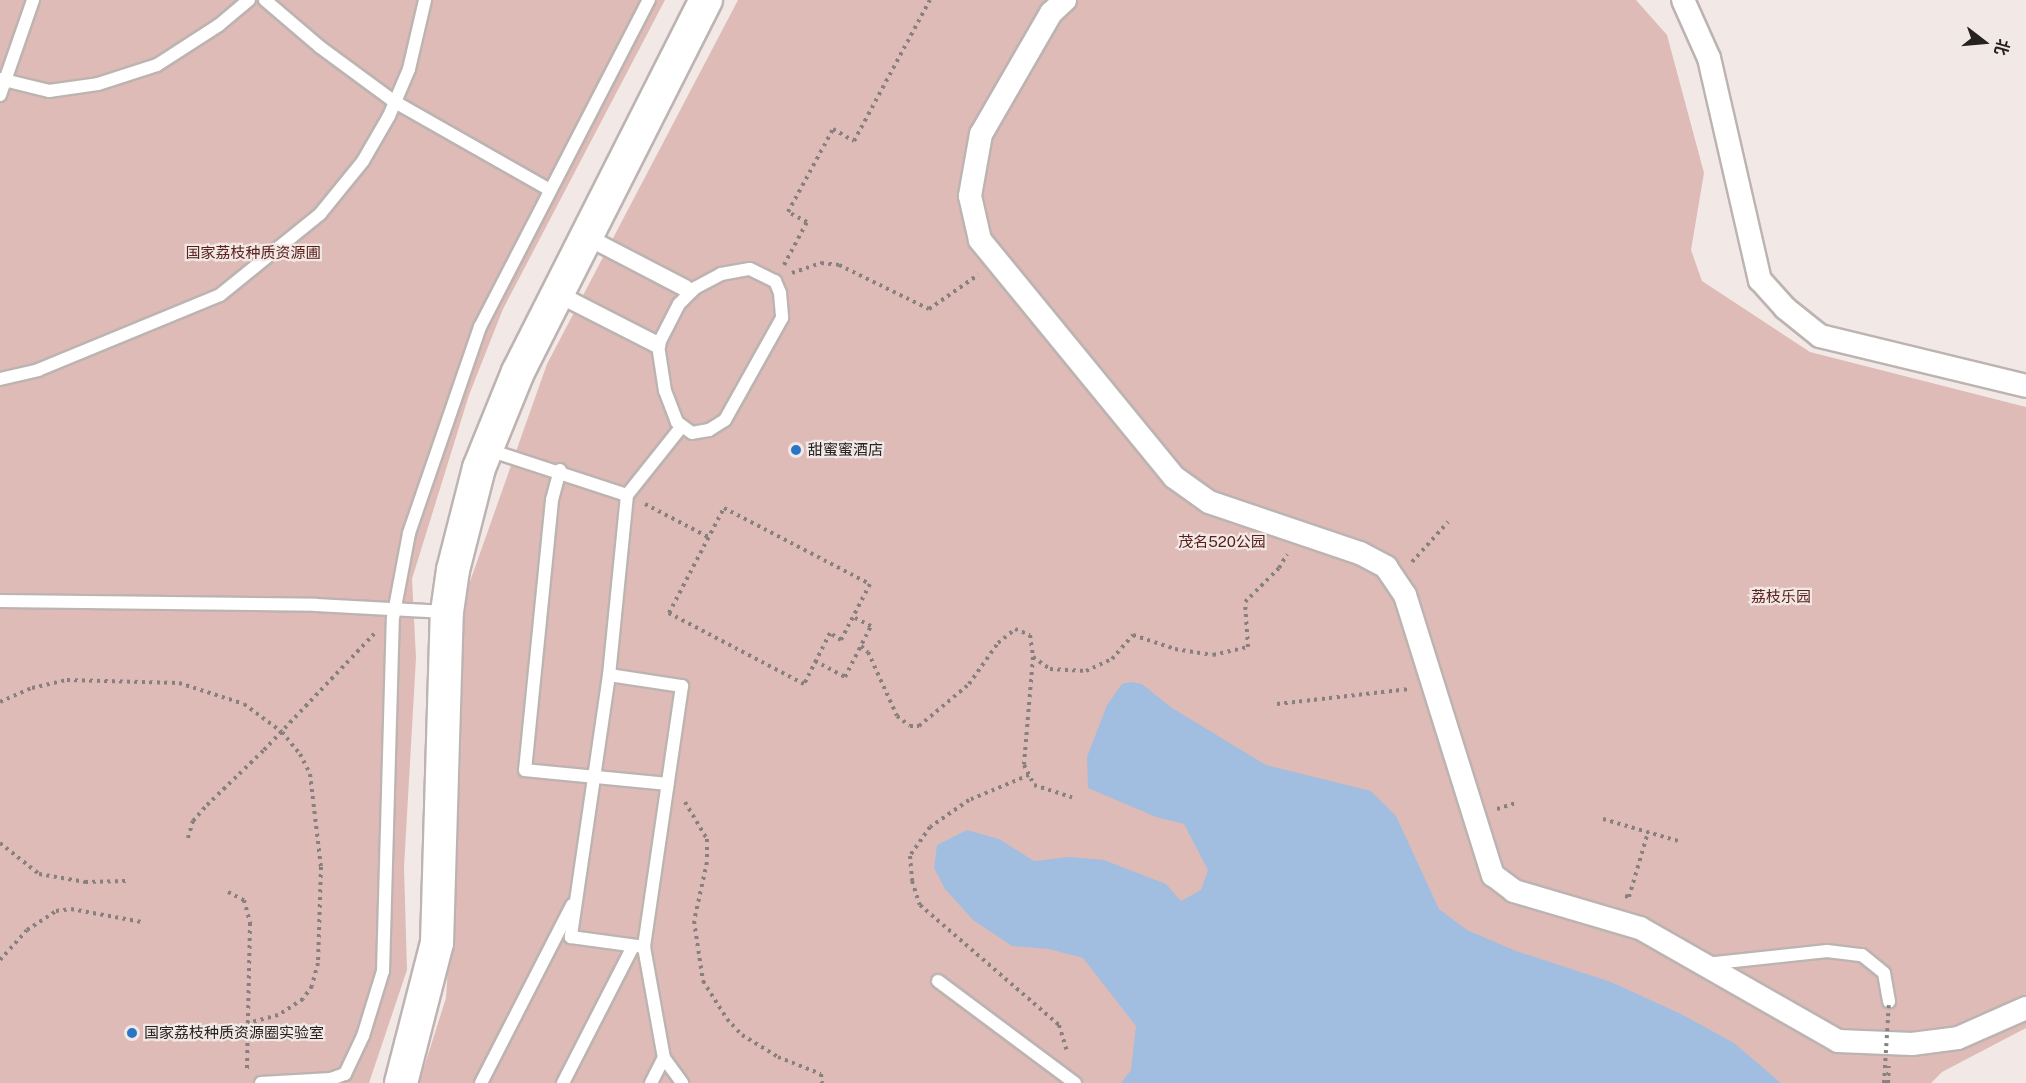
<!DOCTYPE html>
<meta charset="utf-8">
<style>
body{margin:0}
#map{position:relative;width:2026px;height:1083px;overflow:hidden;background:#f2e9e7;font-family:"Public Sans","Noto Sans SC",sans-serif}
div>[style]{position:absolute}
.green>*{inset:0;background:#debbb6}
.water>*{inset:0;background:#a1bee0}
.path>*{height:4px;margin-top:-2px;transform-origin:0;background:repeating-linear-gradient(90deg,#86817f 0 3px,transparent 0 7.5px)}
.roads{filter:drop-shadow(2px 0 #bdb4b2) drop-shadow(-2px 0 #bdb4b2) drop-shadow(0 2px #bdb4b2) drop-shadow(0 -2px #bdb4b2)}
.service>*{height:12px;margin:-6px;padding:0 6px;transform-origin:6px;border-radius:6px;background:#fff}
.pedestrian>*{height:16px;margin:-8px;padding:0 8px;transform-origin:8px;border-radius:8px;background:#fff}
.minor>*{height:22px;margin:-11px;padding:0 11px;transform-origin:11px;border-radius:11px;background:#fff}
.secondary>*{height:32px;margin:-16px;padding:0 16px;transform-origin:16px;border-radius:16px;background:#fff}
.path-bridge>*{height:4px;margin-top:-2px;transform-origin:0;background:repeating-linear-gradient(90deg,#86817f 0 3px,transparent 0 7.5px)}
.dots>*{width:16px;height:16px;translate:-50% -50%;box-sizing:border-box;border:3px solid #f2e9e7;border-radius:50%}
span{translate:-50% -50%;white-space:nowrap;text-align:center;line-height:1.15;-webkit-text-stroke:4.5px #f2e9e7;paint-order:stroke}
.park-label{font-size:15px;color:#5b201b}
.poi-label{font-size:15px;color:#252221}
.left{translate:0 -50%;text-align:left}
.north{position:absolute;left:1954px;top:12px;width:60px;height:60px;-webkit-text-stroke:4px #f2e9e7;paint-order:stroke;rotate:106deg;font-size:16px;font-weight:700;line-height:24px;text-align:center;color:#252221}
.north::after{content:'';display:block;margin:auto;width:21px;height:27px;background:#252221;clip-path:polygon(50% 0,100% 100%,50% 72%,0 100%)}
</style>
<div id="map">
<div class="green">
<div style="clip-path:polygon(0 0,665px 0,503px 309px,469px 395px,412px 579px,416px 658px,404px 867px,407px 970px,369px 1083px,0 1083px)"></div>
<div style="clip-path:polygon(738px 0,1636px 0,1667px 35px,1704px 173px,1691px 250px,1702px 281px,1810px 352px,2026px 407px,2026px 1028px,1942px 1072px,1931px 1083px,419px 1083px,446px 998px,461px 759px,462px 604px,547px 364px)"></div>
</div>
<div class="water">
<div style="clip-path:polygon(1131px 682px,1142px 684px,1172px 708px,1266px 765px,1371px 791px,1396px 816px,1439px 909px,1467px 930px,1516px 951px,1611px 982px,1681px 1014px,1734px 1043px,1781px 1083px,1121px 1083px,1131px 1070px,1136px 1026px,1083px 958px,1049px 949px,1012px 946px,973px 920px,945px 889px,934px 868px,937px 845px,967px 830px,999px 839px,1034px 861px,1069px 857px,1104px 860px,1166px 884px,1181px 901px,1201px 890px,1208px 870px,1184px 824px,1156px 817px,1088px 788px,1087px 757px,1107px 705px,1122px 684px)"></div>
</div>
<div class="path">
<div style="left:784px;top:265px;width:49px;rotate:-61.9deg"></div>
<div style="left:807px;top:222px;width:21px;rotate:-152deg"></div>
<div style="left:788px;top:212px;width:94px;rotate:-61.5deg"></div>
<div style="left:833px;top:129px;width:24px;rotate:30deg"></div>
<div style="left:854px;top:141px;width:160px;rotate:-61.7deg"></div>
<div style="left:792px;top:273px;width:31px;rotate:-19deg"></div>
<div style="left:821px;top:263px;width:18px;rotate:6deg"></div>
<div style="left:839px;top:265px;width:100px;rotate:26.1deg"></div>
<div style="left:929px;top:309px;width:60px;rotate:-34.8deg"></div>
<div style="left:645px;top:504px;width:71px;rotate:27.6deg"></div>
<div style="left:724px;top:508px;width:165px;rotate:27.5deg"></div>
<div style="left:870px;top:584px;width:63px;rotate:117.4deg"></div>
<div style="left:841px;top:640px;width:13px;rotate:-148deg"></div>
<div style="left:830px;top:633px;width:57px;rotate:117deg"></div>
<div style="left:804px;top:684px;width:153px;rotate:-152.3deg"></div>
<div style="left:669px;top:613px;width:119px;rotate:-62.4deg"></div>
<div style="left:1412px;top:562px;width:54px;rotate:-48deg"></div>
<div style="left:861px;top:646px;width:9px;rotate:41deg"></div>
<div style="left:868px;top:652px;width:70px;rotate:65.6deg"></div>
<div style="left:897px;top:716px;width:16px;rotate:38deg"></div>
<div style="left:910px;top:726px;width:9px"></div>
<div style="left:919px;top:726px;width:65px;rotate:-40deg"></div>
<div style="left:969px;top:684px;width:50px;rotate:-54.7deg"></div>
<div style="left:998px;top:643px;width:22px;rotate:-39deg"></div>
<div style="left:1015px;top:629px;width:16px;rotate:22deg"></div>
<div style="left:1030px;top:635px;width:22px;rotate:82deg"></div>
<div style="left:1033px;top:657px;width:21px;rotate:35deg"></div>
<div style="left:1050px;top:669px;width:36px;rotate:3deg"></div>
<div style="left:1086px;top:671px;width:29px;rotate:-25deg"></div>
<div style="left:1112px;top:659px;width:32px;rotate:-49deg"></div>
<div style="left:1133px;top:635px;width:44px;rotate:18.4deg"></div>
<div style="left:1175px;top:649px;width:38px;rotate:9deg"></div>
<div style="left:1213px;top:655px;width:36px;rotate:-13deg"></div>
<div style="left:1248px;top:647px;width:45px;rotate:-93.8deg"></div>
<div style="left:1245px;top:602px;width:48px;rotate:-45deg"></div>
<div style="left:1279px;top:568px;width:16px;rotate:-60deg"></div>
<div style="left:1033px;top:657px;width:108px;rotate:94.8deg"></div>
<div style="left:1024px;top:765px;width:22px;rotate:63deg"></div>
<div style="left:1034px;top:785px;width:40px;rotate:18deg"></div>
<div style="left:815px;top:661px;width:34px;rotate:28deg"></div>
<div style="left:845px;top:677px;width:57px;rotate:-63deg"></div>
<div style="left:871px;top:626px;width:20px;rotate:-153deg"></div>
<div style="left:0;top:702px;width:35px;rotate:-24deg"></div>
<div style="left:32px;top:688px;width:36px;rotate:-13deg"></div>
<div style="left:67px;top:680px;width:112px;rotate:1.5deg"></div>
<div style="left:179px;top:683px;width:68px;rotate:17.9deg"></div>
<div style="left:244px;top:704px;width:47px;rotate:36.4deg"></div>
<div style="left:282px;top:732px;width:28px;rotate:51deg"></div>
<div style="left:300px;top:754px;width:22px;rotate:63deg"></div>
<div style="left:310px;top:774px;width:94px;rotate:83.3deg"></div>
<div style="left:321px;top:867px;width:96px;rotate:91.8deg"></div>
<div style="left:318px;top:963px;width:24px;rotate:105deg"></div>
<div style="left:312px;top:986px;width:16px;rotate:125deg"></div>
<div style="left:303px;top:999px;width:30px;rotate:147deg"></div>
<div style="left:278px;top:1015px;width:31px;rotate:165deg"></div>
<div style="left:1277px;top:704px;width:133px;rotate:-6.5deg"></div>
<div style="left:1029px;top:775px;width:65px;rotate:157.4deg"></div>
<div style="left:969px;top:800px;width:47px;rotate:145.3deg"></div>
<div style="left:930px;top:827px;width:35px;rotate:125deg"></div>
<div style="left:910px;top:856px;width:25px;rotate:85deg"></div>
<div style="left:912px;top:881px;width:25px;rotate:72deg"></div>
<div style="left:920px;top:905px;width:184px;rotate:40.8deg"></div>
<div style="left:1059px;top:1025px;width:28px;rotate:73deg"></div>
<div style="left:685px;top:802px;width:43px;rotate:59.3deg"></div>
<div style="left:707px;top:839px;width:23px;rotate:90deg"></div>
<div style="left:707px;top:862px;width:60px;rotate:102.4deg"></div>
<div style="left:694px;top:921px;width:61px;rotate:81.5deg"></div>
<div style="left:703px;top:981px;width:45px;rotate:57.7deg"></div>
<div style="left:727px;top:1019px;width:22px;rotate:47deg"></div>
<div style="left:742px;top:1035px;width:42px;rotate:31.4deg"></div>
<div style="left:778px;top:1057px;width:46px;rotate:21.6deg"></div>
<div style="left:821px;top:1074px;width:9px;rotate:84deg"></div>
<div style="left:1497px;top:809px;width:20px;rotate:-18deg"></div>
<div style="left:1603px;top:819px;width:78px;rotate:16.3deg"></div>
<div style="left:188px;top:838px;width:18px;rotate:-74deg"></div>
<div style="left:193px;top:821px;width:21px;rotate:-49deg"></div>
<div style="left:207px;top:805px;width:79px;rotate:-44deg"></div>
<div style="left:264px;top:750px;width:160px;rotate:-46.5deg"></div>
<div style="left:0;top:843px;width:50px;rotate:38.5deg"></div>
<div style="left:39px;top:874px;width:47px;rotate:9.9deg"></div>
<div style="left:85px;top:882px;width:41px;rotate:-1.4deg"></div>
<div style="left:228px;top:892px;width:18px;rotate:27deg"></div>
<div style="left:244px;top:900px;width:24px;rotate:75deg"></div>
<div style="left:250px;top:923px;width:147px;rotate:91.2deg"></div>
<div style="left:1625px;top:896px;width:4px;rotate:14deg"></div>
<div style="left:1629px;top:897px;width:68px;rotate:-73.7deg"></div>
<div style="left:0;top:960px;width:40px;rotate:-48deg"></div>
<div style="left:27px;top:930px;width:35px;rotate:-33deg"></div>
<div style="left:56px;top:911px;width:15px;rotate:-8deg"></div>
<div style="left:71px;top:909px;width:72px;rotate:10.4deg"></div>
<div style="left:1888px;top:1083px;width:17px;rotate:-87deg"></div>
</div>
<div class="roads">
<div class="service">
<div style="left:265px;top:0;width:72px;rotate:40.5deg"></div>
<div style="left:320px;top:47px;width:93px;rotate:36.3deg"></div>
<div style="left:395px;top:102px;width:176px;rotate:29.6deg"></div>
<div style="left:0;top:79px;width:50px;rotate:13.8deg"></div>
<div style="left:49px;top:91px;width:49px;rotate:-8.1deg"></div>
<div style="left:98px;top:84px;width:62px;rotate:-17.9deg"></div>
<div style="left:157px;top:65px;width:74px;rotate:-32.8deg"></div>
<div style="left:219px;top:25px;width:39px;rotate:-40deg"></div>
<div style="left:0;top:95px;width:101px;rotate:-70.8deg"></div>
<div style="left:750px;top:269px;width:28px;rotate:26deg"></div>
<div style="left:775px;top:281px;width:13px;rotate:67deg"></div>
<div style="left:780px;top:293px;width:25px;rotate:85deg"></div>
<div style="left:782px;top:318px;width:117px;rotate:119.2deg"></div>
<div style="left:725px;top:420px;width:19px;rotate:148deg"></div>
<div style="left:709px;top:430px;width:17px;rotate:170deg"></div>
<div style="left:692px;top:433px;width:19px;rotate:-144deg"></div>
<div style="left:677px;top:422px;width:33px;rotate:-111deg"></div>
<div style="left:665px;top:391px;width:47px;rotate:-98.7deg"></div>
<div style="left:658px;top:345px;width:46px;rotate:-62.9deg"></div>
<div style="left:679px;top:304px;width:23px;rotate:-45deg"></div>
<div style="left:695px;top:288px;width:30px;rotate:-28deg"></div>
<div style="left:721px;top:274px;width:29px;rotate:-10deg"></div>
<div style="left:0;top:379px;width:39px;rotate:-13deg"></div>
<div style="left:38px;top:370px;width:197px;rotate:-22.4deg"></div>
<div style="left:220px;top:295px;width:129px;rotate:-39deg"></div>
<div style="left:320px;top:214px;width:68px;rotate:-50.9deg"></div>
<div style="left:363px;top:161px;width:52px;rotate:-60deg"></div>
<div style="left:389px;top:116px;width:51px;rotate:-66.9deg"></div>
<div style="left:409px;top:69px;width:71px;rotate:-76.9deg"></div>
<div style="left:486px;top:449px;width:148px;rotate:18.1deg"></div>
<div style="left:627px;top:495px;width:181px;rotate:95.7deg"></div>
<div style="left:609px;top:675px;width:265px;rotate:98.3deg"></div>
<div style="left:571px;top:937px;width:74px;rotate:7.8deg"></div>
<div style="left:560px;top:470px;width:31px;rotate:105deg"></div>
<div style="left:552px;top:500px;width:271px;rotate:95.7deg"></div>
<div style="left:525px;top:770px;width:143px;rotate:5.6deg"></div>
<div style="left:627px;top:495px;width:88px;rotate:-51.4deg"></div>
<div style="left:0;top:601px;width:316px;rotate:0.7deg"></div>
<div style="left:316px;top:605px;width:130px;rotate:3.1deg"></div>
<div style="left:609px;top:675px;width:74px;rotate:8.6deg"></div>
<div style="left:682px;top:686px;width:264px;rotate:98.3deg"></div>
<div style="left:644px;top:947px;width:113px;rotate:79.8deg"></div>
<div style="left:664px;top:1058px;width:31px;rotate:54deg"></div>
<div style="left:1706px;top:964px;width:122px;rotate:-6.1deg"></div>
<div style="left:1827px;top:951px;width:35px;rotate:7deg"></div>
<div style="left:1862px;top:955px;width:28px;rotate:39deg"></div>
<div style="left:1884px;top:973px;width:29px;rotate:80deg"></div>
<div style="left:938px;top:981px;width:171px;rotate:36.7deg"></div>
<div style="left:261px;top:1083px;width:70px;rotate:-3.3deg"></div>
<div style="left:331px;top:1079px;width:15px;rotate:-20deg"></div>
<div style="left:345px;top:1074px;width:42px;rotate:-64.7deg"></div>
<div style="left:363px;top:1036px;width:68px;rotate:-72.9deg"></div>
<div style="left:383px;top:971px;width:353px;rotate:-88.4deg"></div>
<div style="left:393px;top:618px;width:86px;rotate:-79.3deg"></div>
<div style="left:409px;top:533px;width:218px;rotate:-71deg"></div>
<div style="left:480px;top:327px;width:368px;rotate:-62.7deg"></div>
<div style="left:481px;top:1083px;width:200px;rotate:-62.9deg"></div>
<div style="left:563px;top:1083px;width:154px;rotate:-62.9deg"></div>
<div style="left:651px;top:1083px;width:28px;rotate:-63deg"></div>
</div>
<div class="pedestrian">
<div style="left:585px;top:236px;width:113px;rotate:27.5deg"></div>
<div style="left:556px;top:293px;width:114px;rotate:27deg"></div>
</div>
<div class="minor">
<div style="left:1065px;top:0;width:19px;rotate:137deg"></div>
<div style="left:1051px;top:13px;width:140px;rotate:120deg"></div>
<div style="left:981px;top:134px;width:63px;rotate:100.1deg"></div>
<div style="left:970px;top:196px;width:45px;rotate:77.2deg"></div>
<div style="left:980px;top:240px;width:306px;rotate:50.7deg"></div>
<div style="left:1174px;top:477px;width:43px;rotate:35.5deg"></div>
<div style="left:1209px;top:502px;width:159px;rotate:18.7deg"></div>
<div style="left:1360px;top:553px;width:30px;rotate:28deg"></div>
<div style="left:1386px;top:567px;width:34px;rotate:56deg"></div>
<div style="left:1405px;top:595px;width:294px;rotate:72.6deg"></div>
<div style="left:1493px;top:875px;width:26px;rotate:37deg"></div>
<div style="left:1514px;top:891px;width:131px;rotate:16.4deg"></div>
<div style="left:1640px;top:928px;width:228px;rotate:29.7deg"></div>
<div style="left:1838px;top:1041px;width:74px;rotate:2.3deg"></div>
<div style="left:1912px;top:1044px;width:46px;rotate:-7.4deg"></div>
<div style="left:1958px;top:1038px;width:74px;rotate:-23.8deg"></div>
<div style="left:1683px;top:0;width:64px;rotate:65.9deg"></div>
<div style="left:1709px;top:58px;width:228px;rotate:77.1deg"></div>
<div style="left:1760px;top:280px;width:38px;rotate:48deg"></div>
<div style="left:1785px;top:308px;width:45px;rotate:38.7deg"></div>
<div style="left:1820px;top:336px;width:212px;rotate:13.6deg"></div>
</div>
<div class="secondary">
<div style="left:401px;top:1083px;width:145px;rotate:-75.6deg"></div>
<div style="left:437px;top:943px;width:331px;rotate:-88.3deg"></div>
<div style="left:447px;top:612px;width:42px;rotate:-81.9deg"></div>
<div style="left:453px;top:570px;width:105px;rotate:-75.7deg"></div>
<div style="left:479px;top:468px;width:104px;rotate:-67.9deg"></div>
<div style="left:518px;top:372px;width:417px;rotate:-63.2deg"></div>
</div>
</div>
<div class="path-bridge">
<div style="left:1884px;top:1083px;width:81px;rotate:-86.5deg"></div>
</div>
<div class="dots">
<div style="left:796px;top:450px;background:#2a76c6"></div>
<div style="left:132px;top:1033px;background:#2a76c6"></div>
</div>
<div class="park-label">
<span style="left:253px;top:253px">国家荔枝种质资源圃</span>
<span style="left:1222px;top:542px">茂名520公园</span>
<span style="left:1781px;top:597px">荔枝乐园</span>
</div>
<div class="poi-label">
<span class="left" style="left:808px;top:450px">甜蜜蜜酒店</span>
<span class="left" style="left:144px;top:1033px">国家荔枝种质资源圈实验室</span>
</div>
<div class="north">北</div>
</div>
